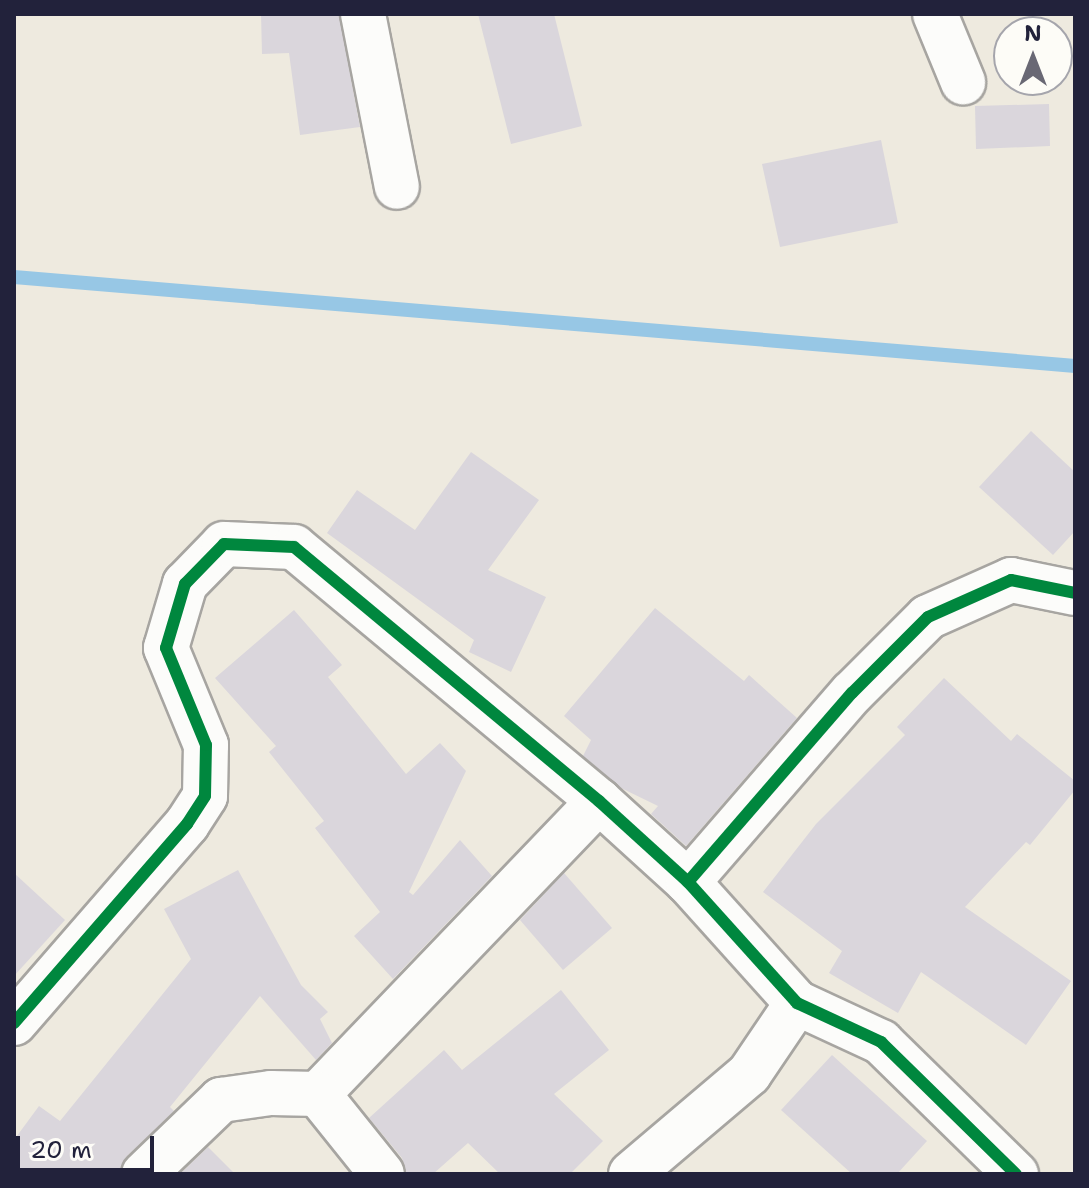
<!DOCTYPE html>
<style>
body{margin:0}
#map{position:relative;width:1089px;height:1188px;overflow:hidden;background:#eeeadf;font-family:"Shantell Sans",sans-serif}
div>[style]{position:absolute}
.stream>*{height:14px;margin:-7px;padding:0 7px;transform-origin:7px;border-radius:7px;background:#97c7e5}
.building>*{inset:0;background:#dad6dc}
.roads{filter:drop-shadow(2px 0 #a7a5a1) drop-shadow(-2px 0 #a7a5a1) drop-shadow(0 2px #a7a5a1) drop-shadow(0 -2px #a7a5a1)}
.minor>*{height:44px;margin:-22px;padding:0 22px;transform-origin:22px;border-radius:22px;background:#fcfcfa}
.cycleway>*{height:12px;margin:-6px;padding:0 6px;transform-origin:6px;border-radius:6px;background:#00873e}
span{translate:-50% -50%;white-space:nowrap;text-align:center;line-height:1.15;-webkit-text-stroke:7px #fdfcf7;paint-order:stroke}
.frame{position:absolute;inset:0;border:16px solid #22223b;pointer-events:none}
.north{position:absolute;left:993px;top:16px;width:80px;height:80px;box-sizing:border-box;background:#fdfcf7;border:2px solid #a5a5ac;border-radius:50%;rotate:0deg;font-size:22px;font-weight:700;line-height:32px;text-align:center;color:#22223b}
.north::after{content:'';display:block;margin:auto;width:28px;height:36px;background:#696874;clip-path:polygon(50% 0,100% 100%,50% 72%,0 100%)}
.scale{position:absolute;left:16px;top:1136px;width:138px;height:36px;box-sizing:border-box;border:4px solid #22223b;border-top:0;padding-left:10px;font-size:24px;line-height:28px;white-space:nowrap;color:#22223b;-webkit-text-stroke:6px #fdfcf7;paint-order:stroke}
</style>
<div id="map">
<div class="stream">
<div style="left:14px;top:277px;width:1065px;rotate:4.79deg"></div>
</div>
<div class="building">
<div style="clip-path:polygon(261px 14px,339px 14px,360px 127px,300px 135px,289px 53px,262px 54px)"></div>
<div style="clip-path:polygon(478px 14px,554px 14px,582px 126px,511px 144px)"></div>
<div style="clip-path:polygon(1049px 104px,1050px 146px,976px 149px,975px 106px)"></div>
<div style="clip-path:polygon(881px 140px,898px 223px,780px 247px,762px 164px)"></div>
<div style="clip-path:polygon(1031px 431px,1075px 472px,1075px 531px,1053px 555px,979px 487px)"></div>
<div style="clip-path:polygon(471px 452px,539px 500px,488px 570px,546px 597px,511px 672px,469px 652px,474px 640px,327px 533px,357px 490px,415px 530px)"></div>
<div style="clip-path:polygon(655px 608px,744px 681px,749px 675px,797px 718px,686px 846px,651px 814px,658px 806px,621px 788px,583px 756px,591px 740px,564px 716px)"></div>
<div style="clip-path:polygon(294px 610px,342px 665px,328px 677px,406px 774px,440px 743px,466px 771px,409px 892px,413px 895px,460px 840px,492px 876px,393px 979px,354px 936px,380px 912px,315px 828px,324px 821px,269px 752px,276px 746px,215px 678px)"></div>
<div style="clip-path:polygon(944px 678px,1011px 741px,1017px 734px,1075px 781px,1075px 790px,1030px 845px,1026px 842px,965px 907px,1071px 981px,1026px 1045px,921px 972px,898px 1013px,829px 973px,842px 951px,763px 892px,816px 824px,905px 735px,897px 727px)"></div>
<div style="clip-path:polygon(238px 870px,301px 985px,328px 1012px,320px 1019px,332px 1043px,316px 1060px,260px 996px,170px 1107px,174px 1111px,126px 1157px,120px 1174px,14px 1174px,14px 1140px,39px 1106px,60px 1121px,191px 959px,164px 909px)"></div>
<div style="clip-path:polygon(14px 873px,65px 920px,14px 976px)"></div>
<div style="clip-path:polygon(564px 873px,612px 928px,563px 970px,520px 920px)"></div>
<div style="clip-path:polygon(561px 990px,609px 1050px,554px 1094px,603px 1141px,570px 1174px,500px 1174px,468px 1143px,433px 1174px,406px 1174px,402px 1158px,369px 1118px,444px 1050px,462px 1070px)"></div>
<div style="clip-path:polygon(832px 1055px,927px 1141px,897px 1174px,852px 1174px,781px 1110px)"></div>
<div style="clip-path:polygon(208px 1147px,235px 1174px,180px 1174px)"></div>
</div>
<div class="roads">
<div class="minor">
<div style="left:363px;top:14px;width:176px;rotate:78.9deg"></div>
<div style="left:935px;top:14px;width:74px;rotate:67.6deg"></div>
<div style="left:688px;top:882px;width:250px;rotate:-49.1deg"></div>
<div style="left:852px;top:693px;width:107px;rotate:-45deg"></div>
<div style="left:928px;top:617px;width:91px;rotate:-24deg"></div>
<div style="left:1011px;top:580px;width:65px;rotate:11.5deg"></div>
<div style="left:14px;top:1023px;width:264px;rotate:-49deg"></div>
<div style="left:187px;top:824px;width:33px;rotate:-57deg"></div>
<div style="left:205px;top:796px;width:51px;rotate:-88.9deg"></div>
<div style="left:206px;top:745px;width:105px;rotate:-112.4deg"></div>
<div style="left:166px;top:648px;width:67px;rotate:-73.5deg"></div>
<div style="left:185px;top:584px;width:56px;rotate:-45.7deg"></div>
<div style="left:224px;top:544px;width:70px;rotate:2.5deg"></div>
<div style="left:294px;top:547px;width:397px;rotate:39.8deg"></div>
<div style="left:599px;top:801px;width:120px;rotate:42.3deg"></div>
<div style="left:688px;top:882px;width:163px;rotate:48deg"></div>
<div style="left:797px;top:1003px;width:93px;rotate:24.9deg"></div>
<div style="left:881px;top:1042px;width:189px;rotate:44.4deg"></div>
<div style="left:318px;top:1094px;width:406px;rotate:-46.2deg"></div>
<div style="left:144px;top:1174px;width:107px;rotate:-43.9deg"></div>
<div style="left:221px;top:1100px;width:50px;rotate:-8deg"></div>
<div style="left:271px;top:1093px;width:47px;rotate:1.2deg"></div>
<div style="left:318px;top:1094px;width:102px;rotate:51.3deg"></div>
<div style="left:631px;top:1174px;width:155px;rotate:-40.3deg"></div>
<div style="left:749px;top:1074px;width:86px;rotate:-55.9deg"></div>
</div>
</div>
<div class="cycleway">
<div style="left:688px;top:882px;width:250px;rotate:-49.1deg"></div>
<div style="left:852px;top:693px;width:107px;rotate:-45deg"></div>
<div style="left:928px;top:617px;width:91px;rotate:-24deg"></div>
<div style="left:1011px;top:580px;width:65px;rotate:11.5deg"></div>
<div style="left:14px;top:1023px;width:264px;rotate:-49deg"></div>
<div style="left:187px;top:824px;width:33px;rotate:-57deg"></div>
<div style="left:205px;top:796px;width:51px;rotate:-88.9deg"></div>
<div style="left:206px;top:745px;width:105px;rotate:-112.4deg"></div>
<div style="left:166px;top:648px;width:67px;rotate:-73.5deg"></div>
<div style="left:185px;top:584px;width:56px;rotate:-45.7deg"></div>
<div style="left:224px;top:544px;width:70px;rotate:2.5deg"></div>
<div style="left:294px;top:547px;width:397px;rotate:39.8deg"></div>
<div style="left:599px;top:801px;width:120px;rotate:42.3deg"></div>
<div style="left:688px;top:882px;width:163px;rotate:48deg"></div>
<div style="left:797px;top:1003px;width:93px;rotate:24.9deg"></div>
<div style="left:881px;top:1042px;width:189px;rotate:44.4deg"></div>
</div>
<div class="frame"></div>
<div class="north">N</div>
<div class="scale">20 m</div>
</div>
